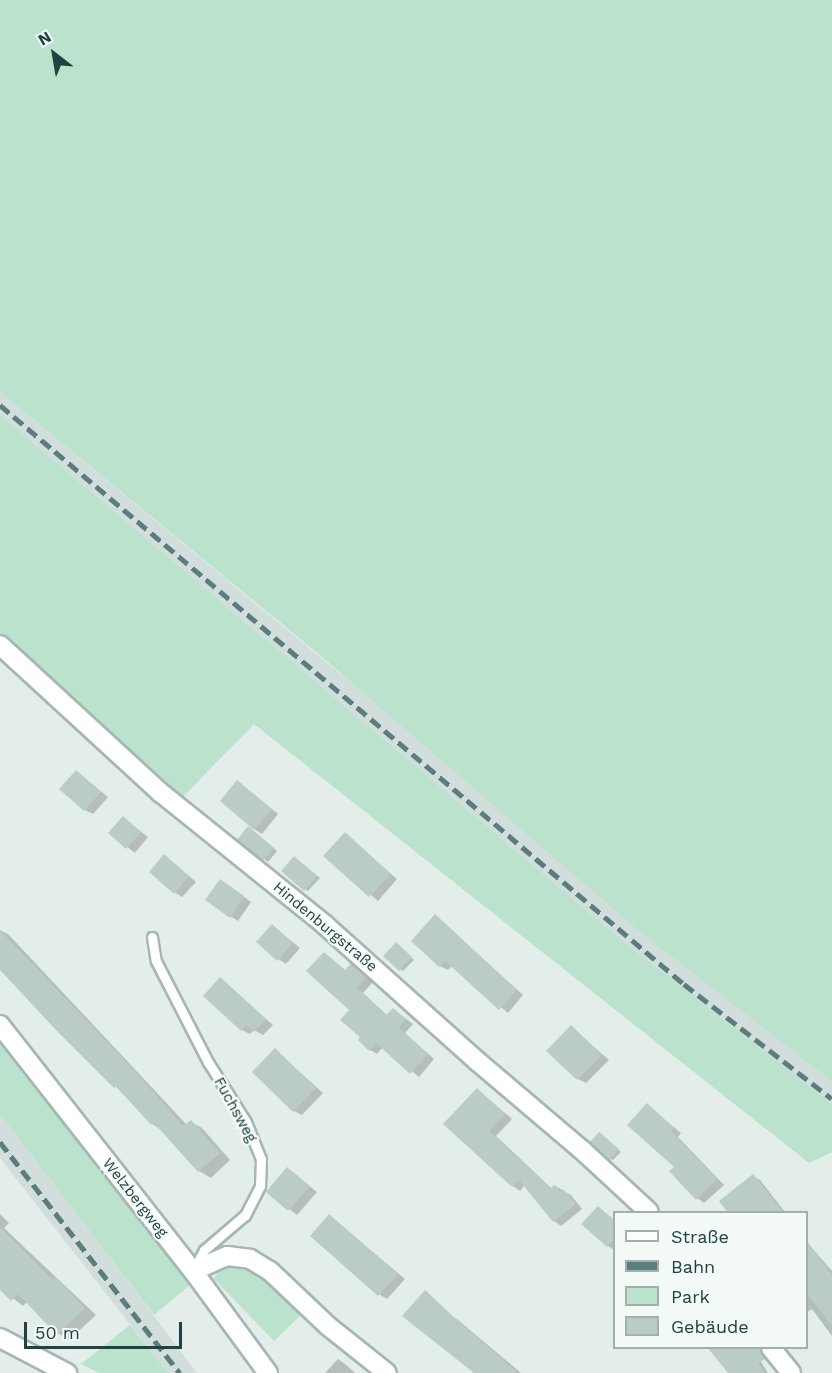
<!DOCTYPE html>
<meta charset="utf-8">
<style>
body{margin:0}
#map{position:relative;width:832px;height:1373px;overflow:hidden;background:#e3eeeb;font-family:"Work Sans",sans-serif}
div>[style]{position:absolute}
.built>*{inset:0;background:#d1dedc}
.green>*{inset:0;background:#bae2cc}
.shadow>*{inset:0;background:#0003}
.building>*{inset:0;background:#bbccc8}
.roads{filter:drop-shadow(2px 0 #a5b7b4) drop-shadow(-2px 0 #a5b7b4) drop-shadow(0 2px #a5b7b4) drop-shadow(0 -2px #a5b7b4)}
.service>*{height:9px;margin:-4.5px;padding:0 4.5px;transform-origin:4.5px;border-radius:4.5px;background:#fff}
.minor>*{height:18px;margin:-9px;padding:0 9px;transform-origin:9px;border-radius:9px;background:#fff}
.rail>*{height:4.5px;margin-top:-2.25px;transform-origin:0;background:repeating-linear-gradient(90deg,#5b7d7b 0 12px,transparent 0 18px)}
span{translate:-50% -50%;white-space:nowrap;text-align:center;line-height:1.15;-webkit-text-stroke:4.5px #f4faf8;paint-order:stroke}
.street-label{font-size:15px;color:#204240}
.legend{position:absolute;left:613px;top:1211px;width:195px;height:138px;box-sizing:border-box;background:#f4faf8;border:2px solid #9fb0ae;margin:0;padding:8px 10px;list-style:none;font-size:18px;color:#204240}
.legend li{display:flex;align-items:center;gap:12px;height:30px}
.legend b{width:30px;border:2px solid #9fb0ae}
.north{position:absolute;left:24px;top:24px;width:60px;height:60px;-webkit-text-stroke:4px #f4faf8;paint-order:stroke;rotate:329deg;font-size:16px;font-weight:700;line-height:24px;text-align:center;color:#204240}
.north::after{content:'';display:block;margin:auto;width:21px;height:27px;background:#204240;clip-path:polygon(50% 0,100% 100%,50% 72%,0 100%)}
.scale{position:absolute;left:24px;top:1322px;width:158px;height:27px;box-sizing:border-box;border:3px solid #204240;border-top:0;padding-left:8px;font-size:18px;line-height:21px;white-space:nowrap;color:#204240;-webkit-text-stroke:4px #f4faf8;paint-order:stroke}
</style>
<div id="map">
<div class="built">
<div style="clip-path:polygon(0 392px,832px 1081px,832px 1104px,625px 943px,0 415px)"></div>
<div style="clip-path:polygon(0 1114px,95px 1238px,197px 1373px,168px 1373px,0 1158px)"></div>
</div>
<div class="green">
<div style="clip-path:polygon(0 0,832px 0,832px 1081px,638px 930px,316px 652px,0 392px)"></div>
<div style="clip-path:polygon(0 415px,625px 943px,832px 1104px,832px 1152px,809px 1163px,254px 724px,167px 813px,0 658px)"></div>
<div style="clip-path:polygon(0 1044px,191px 1284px,154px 1315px,0 1114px)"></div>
<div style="clip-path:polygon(225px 1267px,248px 1268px,268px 1277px,304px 1312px,274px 1341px,213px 1278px)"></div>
<div style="clip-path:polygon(130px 1325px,168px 1373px,99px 1373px,81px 1364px)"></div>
</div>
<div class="shadow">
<div style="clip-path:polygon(77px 772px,108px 797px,93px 814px,85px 810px)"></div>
<div style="clip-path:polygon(238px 782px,278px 814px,262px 834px,254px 829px)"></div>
<div style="clip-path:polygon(123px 818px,148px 837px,135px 853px,110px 833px)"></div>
<div style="clip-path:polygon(252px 830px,277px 851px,268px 862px,239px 839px)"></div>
<div style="clip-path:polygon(345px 834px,397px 879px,378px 901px,326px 856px)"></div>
<div style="clip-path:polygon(165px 856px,196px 882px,182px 897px,174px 892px)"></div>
<div style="clip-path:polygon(298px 860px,320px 878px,308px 891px,305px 889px)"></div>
<div style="clip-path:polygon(228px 885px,251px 902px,238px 921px,230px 916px)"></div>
<div style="clip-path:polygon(435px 916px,523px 995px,508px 1013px,452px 966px,448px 970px,440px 966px)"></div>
<div style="clip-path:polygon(273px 926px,300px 948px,286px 964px,278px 959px)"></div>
<div style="clip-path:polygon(0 930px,9px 935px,187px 1125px,191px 1122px,202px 1128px,230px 1160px,211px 1178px,199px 1171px,162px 1130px,152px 1124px,0 967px)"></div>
<div style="clip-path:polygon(399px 946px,414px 960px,403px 971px,400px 969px)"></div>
<div style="clip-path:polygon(324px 953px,346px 971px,351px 965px,373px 982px,363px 993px,388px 1016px,394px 1010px,413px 1024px,405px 1033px,434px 1059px,419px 1077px,383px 1047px,377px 1054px,370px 1050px)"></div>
<div style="clip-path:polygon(221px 979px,273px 1025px,263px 1035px,254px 1030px,250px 1034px,242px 1030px,205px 996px)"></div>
<div style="clip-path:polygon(571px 1027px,609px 1060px,586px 1083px,578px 1079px)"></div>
<div style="clip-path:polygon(275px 1050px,323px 1093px,302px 1115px,294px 1111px)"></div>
<div style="clip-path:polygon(478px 1090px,512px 1119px,496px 1136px,552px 1189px,555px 1186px,571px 1195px,582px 1209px,561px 1226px,554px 1221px,525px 1185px,520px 1191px,513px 1186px,446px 1124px)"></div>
<div style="clip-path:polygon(647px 1105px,681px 1133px,678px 1137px,724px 1185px,704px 1203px,697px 1198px)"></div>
<div style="clip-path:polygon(600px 1133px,621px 1152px,613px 1160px,610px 1159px)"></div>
<div style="clip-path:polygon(288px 1169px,317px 1192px,297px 1215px,268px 1192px)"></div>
<div style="clip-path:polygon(753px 1176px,760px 1180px,785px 1212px,729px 1212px,721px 1202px)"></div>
<div style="clip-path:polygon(599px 1208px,614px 1220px,614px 1250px,608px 1246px)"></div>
<div style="clip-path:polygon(0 1214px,9px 1223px,4px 1228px,96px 1315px,69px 1340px,58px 1333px,27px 1302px,23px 1306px,0 1288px)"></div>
<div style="clip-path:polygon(330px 1216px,405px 1279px,387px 1299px,379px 1294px)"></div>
<div style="clip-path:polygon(806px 1241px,832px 1271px,832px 1336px,812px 1309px,806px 1313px)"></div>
<div style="clip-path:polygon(450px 1315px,458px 1320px,521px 1373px,476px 1373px)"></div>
<div style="clip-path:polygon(338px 1359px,345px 1364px,355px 1373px,325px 1373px)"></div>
<div style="clip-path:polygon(760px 1360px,768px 1373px,729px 1373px)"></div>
</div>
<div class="building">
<div style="clip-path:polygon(76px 770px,101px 792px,84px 811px,59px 789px)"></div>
<div style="clip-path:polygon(237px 780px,272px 809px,254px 830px,220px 801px)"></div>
<div style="clip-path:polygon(123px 816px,141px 832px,126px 849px,108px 833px)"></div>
<div style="clip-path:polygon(248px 826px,274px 848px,263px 861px,237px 840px)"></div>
<div style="clip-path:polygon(345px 832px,391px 874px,369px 897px,323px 856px)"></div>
<div style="clip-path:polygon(164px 854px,189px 876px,174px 894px,149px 872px)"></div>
<div style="clip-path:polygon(294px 856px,317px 876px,304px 891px,281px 871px)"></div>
<div style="clip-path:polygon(220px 879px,244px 896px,230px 918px,205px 900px)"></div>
<div style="clip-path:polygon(435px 914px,517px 990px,499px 1010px,445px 961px,439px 967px,411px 941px)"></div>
<div style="clip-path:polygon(272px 924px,293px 943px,277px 961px,256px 942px)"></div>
<div style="clip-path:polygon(0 930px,133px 1069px,183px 1126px,191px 1120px,220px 1153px,198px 1172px,154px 1123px,151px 1125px,116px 1086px,114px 1088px,56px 1030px,0 970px)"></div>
<div style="clip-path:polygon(396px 942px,412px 957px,399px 971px,383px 956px)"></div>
<div style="clip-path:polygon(324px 952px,345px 970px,351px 963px,366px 977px,357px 988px,386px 1015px,393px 1008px,406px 1019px,399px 1028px,428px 1054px,410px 1074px,376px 1043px,369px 1051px,358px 1040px,360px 1037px,340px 1020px,349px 1010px,306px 971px)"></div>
<div style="clip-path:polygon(220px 977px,266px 1019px,254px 1032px,246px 1025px,241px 1031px,203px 996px)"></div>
<div style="clip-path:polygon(571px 1025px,602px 1055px,577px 1080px,546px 1051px)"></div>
<div style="clip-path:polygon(275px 1048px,316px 1088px,293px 1112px,252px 1072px)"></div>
<div style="clip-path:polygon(477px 1088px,505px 1114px,489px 1131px,550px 1188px,555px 1185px,560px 1192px,563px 1189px,576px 1204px,553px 1222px,519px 1180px,512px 1187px,443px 1124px)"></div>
<div style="clip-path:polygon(647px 1103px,674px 1128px,671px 1131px,717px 1179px,696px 1200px,669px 1171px,674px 1167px,627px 1125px)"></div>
<div style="clip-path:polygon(599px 1132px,619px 1149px,609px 1160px,590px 1142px)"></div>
<div style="clip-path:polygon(287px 1167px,310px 1186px,288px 1211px,266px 1192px)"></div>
<div style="clip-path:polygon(753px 1174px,783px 1212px,727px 1212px,719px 1201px)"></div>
<div style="clip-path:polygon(598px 1206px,615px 1221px,615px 1238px,607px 1247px,581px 1224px)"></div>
<div style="clip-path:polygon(329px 1214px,398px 1274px,378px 1296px,310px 1236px)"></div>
<div style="clip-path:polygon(0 1227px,53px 1280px,56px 1277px,85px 1308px,57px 1335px,18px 1294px,11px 1301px,0 1290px)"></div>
<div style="clip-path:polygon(807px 1241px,832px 1275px,832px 1326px,807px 1294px)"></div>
<div style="clip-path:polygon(425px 1290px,457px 1320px,518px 1373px,474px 1373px,402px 1316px)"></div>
<div style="clip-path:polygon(707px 1347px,760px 1347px,765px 1359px,758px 1363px,765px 1373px,728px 1373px)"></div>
</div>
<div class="roads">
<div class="service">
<div style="left:152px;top:937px;width:24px;rotate:81deg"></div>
<div style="left:156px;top:961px;width:114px;rotate:62.8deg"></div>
<div style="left:208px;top:1062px;width:71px;rotate:57.7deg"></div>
<div style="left:246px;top:1122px;width:40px;rotate:68deg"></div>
<div style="left:261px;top:1159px;width:27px;rotate:92deg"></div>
<div style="left:260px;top:1186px;width:33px;rotate:117deg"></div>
<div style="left:245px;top:1215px;width:54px;rotate:139.5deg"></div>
<div style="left:204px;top:1250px;width:19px;rotate:118deg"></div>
</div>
<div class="minor">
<div style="left:0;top:645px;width:219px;rotate:42.6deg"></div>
<div style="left:161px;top:793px;width:211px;rotate:38.8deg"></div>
<div style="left:325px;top:925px;width:204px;rotate:41.8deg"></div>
<div style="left:477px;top:1061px;width:138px;rotate:40.3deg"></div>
<div style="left:582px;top:1150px;width:91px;rotate:42.8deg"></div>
<div style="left:0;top:1025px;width:313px;rotate:51.9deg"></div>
<div style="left:193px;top:1271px;width:127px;rotate:53.7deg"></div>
<div style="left:193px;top:1271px;width:37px;rotate:-24deg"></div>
<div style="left:227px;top:1256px;width:23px;rotate:7deg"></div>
<div style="left:250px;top:1259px;width:23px;rotate:31deg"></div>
<div style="left:270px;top:1271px;width:80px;rotate:43.5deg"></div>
<div style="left:328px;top:1326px;width:75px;rotate:38.5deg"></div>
<div style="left:0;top:1338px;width:76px;rotate:27.6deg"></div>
<div style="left:771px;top:1348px;width:32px;rotate:51deg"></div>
</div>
</div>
<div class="rail">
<div style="left:0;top:405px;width:896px;rotate:40.25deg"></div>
<div style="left:684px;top:984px;width:187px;rotate:37.8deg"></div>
<div style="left:0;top:1142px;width:293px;rotate:52.1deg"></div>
</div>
<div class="street-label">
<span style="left:325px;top:927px;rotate:40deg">Hindenburgstraße</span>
<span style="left:235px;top:1110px;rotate:61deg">Fuchsweg</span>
<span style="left:135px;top:1198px;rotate:52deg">Welzbergweg</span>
</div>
<ul class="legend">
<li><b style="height:8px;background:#fff"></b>Straße</li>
<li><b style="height:8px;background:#5b7d7b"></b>Bahn</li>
<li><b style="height:16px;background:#bae2cc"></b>Park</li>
<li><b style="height:16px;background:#bbccc8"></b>Gebäude</li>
</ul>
<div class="north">N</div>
<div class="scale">50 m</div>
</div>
